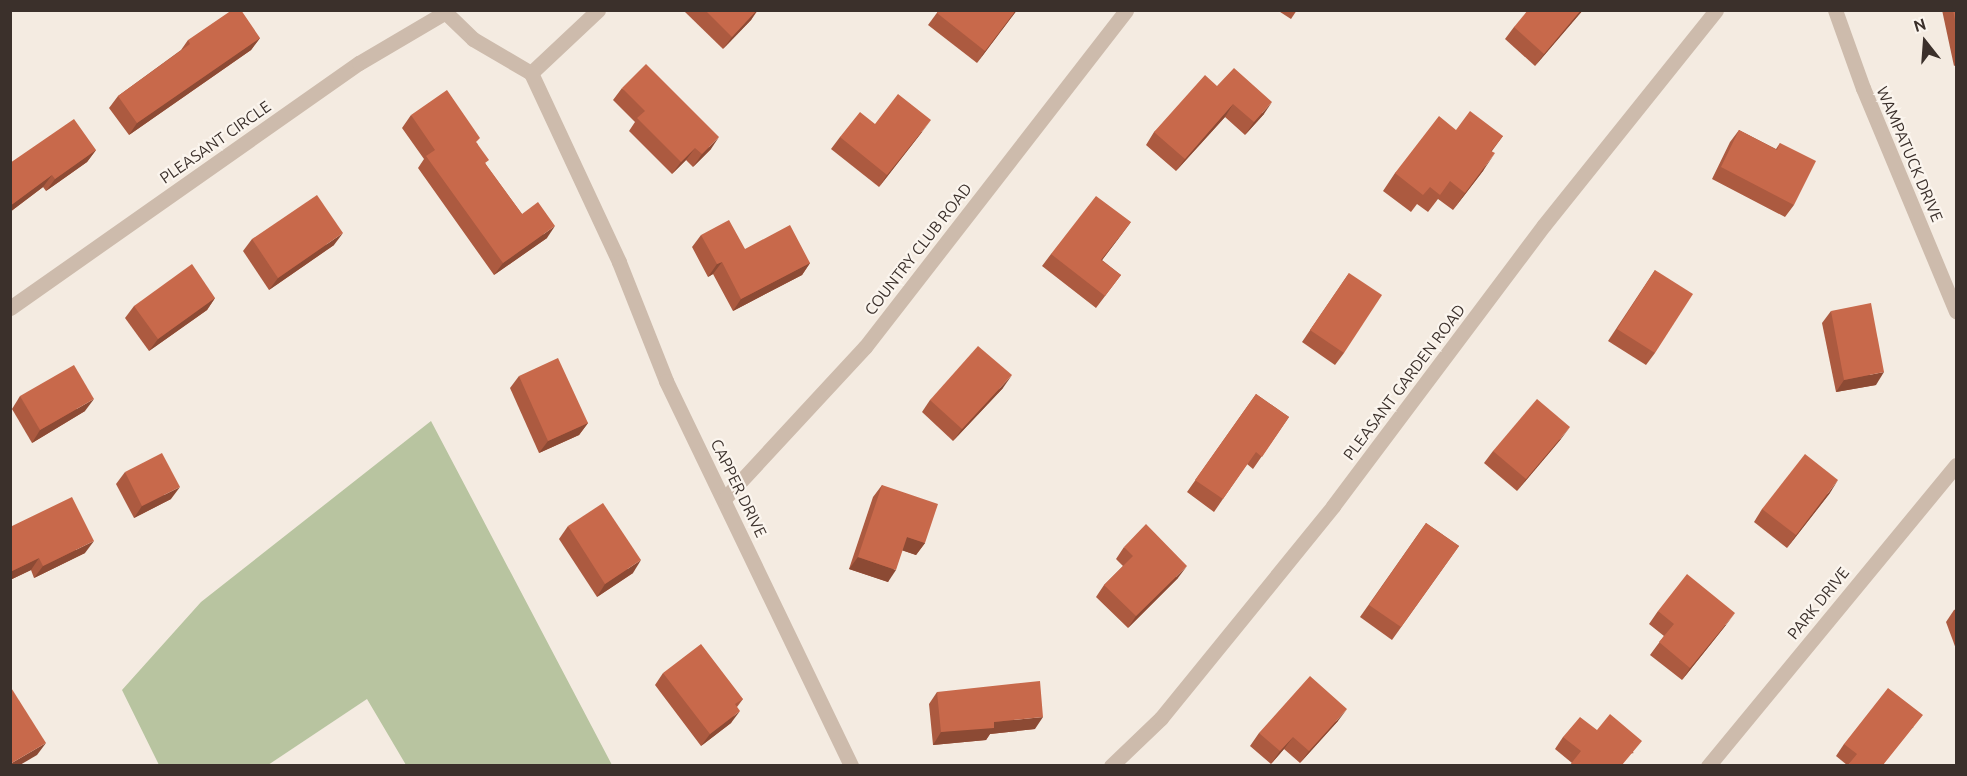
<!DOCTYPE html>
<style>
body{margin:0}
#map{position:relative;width:1967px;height:776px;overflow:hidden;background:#f4ebe1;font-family:Ubuntu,sans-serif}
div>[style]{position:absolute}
.green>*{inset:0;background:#b8c4a0}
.street>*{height:15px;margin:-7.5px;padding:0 7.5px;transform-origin:7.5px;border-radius:7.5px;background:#cdbbac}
.wall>*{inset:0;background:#ac5a40}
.shaded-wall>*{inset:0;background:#8c4a34}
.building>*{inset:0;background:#c8694b}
span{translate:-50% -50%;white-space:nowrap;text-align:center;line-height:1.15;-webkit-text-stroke:4.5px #fbf5ee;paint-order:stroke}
.street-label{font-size:16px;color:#3b302b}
.frame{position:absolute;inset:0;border:12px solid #3b302b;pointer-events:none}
.north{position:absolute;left:1895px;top:12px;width:60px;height:60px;-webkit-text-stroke:4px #fbf5ee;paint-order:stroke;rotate:343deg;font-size:16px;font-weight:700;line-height:24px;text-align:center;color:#3b302b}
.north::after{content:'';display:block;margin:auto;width:21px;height:27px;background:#3b302b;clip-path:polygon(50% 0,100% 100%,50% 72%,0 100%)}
</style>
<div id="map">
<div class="green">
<div style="clip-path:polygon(431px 421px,612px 765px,406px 765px,367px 699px,268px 765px,159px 765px,122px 690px,201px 602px)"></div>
</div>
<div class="street">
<div style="left:443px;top:10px;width:42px;rotate:44deg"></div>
<div style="left:473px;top:39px;width:67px;rotate:30.4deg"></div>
<div style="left:531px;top:73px;width:92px;rotate:-43.2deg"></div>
<div style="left:1835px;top:10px;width:83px;rotate:70.3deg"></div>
<div style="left:1863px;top:88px;width:242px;rotate:67.4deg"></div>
<div style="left:531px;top:73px;width:208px;rotate:65deg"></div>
<div style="left:619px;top:262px;width:128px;rotate:68.4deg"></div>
<div style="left:666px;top:381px;width:427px;rotate:64.3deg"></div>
<div style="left:10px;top:308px;width:426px;rotate:-35.1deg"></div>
<div style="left:359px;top:63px;width:99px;rotate:-30.5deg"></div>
<div style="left:725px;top:498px;width:206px;rotate:-47.2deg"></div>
<div style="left:865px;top:347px;width:426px;rotate:-52.2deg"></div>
<div style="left:1111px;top:766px;width:69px;rotate:-43.8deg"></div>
<div style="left:1161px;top:718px;width:273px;rotate:-50.9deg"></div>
<div style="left:1333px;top:506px;width:351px;rotate:-53.1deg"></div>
<div style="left:1544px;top:225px;width:275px;rotate:-51.3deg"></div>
<div style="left:1708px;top:766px;width:390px;rotate:-50.5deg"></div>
</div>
<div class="wall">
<div style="clip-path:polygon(758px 10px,751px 20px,723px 49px,684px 11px)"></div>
<div style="clip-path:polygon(939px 10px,1017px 10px,977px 63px,928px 25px)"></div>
<div style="clip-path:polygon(1277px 10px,1297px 10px,1291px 19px)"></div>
<div style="clip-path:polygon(1583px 10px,1535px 66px,1505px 39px,1514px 27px)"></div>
<div style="clip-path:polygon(1942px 10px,1956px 10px,1956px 65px,1954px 66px)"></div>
<div style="clip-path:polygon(260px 38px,251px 50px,129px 135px,109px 108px,118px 96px,181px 50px,188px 40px)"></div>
<div style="clip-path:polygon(1217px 86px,1264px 114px,1245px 135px,1225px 117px,1176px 171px,1146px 145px,1154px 132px)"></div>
<div style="clip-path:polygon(622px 88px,711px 149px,693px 167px,686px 160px,672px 174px,629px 131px,635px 122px,613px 100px)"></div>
<div style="clip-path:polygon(411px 115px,477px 143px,486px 165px,522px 214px,547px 238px,494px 275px,418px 168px,424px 159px,402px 128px)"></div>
<div style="clip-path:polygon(875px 124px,922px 132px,879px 187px,831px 149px,840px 137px)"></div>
<div style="clip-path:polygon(1456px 130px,1503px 136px,1492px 151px,1483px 171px,1453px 210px,1438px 199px,1428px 212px,1417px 204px,1411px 212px,1383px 191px,1395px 173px)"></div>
<div style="clip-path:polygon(1739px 130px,1776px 149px,1780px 143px,1794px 205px,1785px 217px,1712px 179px,1730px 142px)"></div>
<div style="clip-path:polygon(96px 150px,87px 162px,46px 191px,43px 187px,10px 212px,10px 163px)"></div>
<div style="clip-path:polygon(1131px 222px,1102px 260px,1121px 275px,1096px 308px,1042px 266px,1051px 254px)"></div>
<div style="clip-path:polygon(701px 235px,745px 249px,810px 263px,802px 275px,733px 311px,713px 274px,708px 277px,692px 247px)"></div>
<div style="clip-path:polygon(252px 239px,334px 245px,269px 290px,243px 251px)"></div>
<div style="clip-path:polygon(1655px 270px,1655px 353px,1646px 365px,1608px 341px)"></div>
<div style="clip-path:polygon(1349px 273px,1344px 353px,1335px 365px,1302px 342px)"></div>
<div style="clip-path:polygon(215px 298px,207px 310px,149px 351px,125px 318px,134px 306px)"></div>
<div style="clip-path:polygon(1831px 311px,1876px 385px,1836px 392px,1822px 323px)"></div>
<div style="clip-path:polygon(519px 376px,588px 423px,579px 435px,539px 453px,510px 388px)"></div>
<div style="clip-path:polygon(1003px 388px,953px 441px,922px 412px,930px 400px)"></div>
<div style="clip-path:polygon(1256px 394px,1289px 417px,1253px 469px,1247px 464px,1214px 512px,1187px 492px)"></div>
<div style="clip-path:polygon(20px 396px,85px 411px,32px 443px,12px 409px)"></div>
<div style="clip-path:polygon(1561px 439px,1517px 491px,1484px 463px,1493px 451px)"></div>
<div style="clip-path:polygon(125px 472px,171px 499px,134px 518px,116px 484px)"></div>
<div style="clip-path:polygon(882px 485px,925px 543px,916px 555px,902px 550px,888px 582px,849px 569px,873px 497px)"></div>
<div style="clip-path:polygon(1830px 493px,1787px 548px,1754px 522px,1762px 509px)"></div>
<div style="clip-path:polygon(1426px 523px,1459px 546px,1392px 640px,1360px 617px)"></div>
<div style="clip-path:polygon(568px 526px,633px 573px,597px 597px,559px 539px)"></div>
<div style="clip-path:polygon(10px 527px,85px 553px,34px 578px,31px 570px,10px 580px)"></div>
<div style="clip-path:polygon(1124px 547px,1178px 578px,1128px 628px,1096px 597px,1104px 585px,1123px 566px,1116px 559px)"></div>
<div style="clip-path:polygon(1956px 609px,1956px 649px,1946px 622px,1954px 610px)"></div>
<div style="clip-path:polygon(1658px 611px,1726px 625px,1682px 680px,1650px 655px,1664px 636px,1649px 624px)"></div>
<div style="clip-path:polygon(663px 673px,743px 699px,737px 707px,731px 723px,701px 746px,655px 685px)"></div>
<div style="clip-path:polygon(937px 692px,1035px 729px,990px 734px,986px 740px,933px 745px,929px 704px)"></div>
<div style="clip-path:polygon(1338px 721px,1300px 763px,1284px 749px,1271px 764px,1250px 746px,1259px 733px)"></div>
<div style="clip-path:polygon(1914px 727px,1847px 765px,1836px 756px,1844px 744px)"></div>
<div style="clip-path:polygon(1597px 730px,1634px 753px,1572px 763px,1555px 749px,1563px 737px)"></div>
</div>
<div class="shaded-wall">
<div style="clip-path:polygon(757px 10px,751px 20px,723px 49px,732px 37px)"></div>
<div style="clip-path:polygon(1016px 10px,1017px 10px,977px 63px,985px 51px)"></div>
<div style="clip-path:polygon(1581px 10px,1583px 10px,1535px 66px,1544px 54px)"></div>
<div style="clip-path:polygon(260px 38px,251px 50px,129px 135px,137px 123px)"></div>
<div style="clip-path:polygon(1272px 102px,1264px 114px,1245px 135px,1254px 122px)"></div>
<div style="clip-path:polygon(1233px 104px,1225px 117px,1176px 171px,1185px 159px)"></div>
<div style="clip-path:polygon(931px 120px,922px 132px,879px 187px,887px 175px)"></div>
<div style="clip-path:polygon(719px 137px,711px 149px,693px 167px,702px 154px)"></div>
<div style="clip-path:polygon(695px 148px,686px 160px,672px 174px,681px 162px)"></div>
<div style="clip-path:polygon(96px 150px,87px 162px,46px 191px,55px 179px)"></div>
<div style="clip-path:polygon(1495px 153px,1483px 171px,1453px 210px,1465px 193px)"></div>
<div style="clip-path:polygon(52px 175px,43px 187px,10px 212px,10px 206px)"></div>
<div style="clip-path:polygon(1131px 222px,1122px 234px,1093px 272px,1101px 260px)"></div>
<div style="clip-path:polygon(555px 226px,547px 238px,494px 275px,503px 263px)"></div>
<div style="clip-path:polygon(343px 233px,334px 245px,269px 290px,278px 278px)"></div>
<div style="clip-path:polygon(722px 262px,713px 274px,708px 277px,717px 264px)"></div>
<div style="clip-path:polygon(810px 263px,802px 275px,733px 311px,741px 299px)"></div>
<div style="clip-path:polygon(215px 298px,207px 310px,149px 351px,158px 339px)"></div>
<div style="clip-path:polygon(1884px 372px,1876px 385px,1836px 392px,1844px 380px)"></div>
<div style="clip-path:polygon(1012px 375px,1003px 388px,953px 441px,962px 429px)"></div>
<div style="clip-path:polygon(94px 399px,85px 411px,32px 443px,40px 430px)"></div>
<div style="clip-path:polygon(588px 423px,579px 435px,539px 453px,548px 441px)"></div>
<div style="clip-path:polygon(1570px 427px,1561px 439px,1517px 491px,1526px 479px)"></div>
<div style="clip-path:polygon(1838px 480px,1830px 493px,1787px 548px,1796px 535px)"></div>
<div style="clip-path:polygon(180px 487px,171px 499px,134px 518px,142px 506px)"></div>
<div style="clip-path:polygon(907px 537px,925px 543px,916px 555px,898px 549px)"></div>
<div style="clip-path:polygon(94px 541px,85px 553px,34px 578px,43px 566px)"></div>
<div style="clip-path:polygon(858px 557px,896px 570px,888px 582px,849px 569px)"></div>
<div style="clip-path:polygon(39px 558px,31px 570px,10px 580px,10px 572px)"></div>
<div style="clip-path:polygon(641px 560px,633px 573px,597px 597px,605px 584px)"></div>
<div style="clip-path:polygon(1187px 566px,1178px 578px,1128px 628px,1136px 616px)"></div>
<div style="clip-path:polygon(1735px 613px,1726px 625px,1682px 680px,1690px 668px)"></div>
<div style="clip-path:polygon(1347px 709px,1338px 721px,1300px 763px,1309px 751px)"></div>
<div style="clip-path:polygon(740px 711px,731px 723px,701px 746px,710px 734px)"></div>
<div style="clip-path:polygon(1043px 717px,1035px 729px,990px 734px,986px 740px,933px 745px,941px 732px,994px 722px)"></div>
<div style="clip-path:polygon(1293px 737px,1284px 749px,1271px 764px,1280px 751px)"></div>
<div style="clip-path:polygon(46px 743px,37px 755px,20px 765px,10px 765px,10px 764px)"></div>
</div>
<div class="building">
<div style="clip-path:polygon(232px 10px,241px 10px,260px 38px,137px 123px,118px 96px,190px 44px,188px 40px)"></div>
<div style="clip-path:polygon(705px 10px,757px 10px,732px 37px)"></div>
<div style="clip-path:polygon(939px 10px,1016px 10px,985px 51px,937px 13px)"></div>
<div style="clip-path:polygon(1528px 10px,1581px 10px,1544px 54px,1514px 27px)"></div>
<div style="clip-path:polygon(1953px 10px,1956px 10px,1956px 25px)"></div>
<div style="clip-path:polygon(646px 64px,719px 137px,702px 154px,695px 148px,681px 162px,637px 118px,645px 111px,622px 88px)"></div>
<div style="clip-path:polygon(1234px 68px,1272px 102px,1254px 122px,1233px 104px,1185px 159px,1154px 132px,1205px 75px,1217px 86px)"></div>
<div style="clip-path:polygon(447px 90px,480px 138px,476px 142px,489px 160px,485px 163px,522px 214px,538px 202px,555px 226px,503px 263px,426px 156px,435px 150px,411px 115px)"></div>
<div style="clip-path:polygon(898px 94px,931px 120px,887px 175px,840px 137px,860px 112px,875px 124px)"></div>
<div style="clip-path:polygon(1470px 111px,1503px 136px,1491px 151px,1495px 153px,1465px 193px,1450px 181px,1440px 195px,1430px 187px,1423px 195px,1395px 173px,1439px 116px,1456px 130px)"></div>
<div style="clip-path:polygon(74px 119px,96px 150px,55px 179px,52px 175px,10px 206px,10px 163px)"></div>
<div style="clip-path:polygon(1739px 130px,1777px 150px,1780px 143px,1816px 161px,1794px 205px,1721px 167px)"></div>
<div style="clip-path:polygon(317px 195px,343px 233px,278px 278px,252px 239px)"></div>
<div style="clip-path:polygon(1096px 196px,1131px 222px,1101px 260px,1121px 275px,1105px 296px,1051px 254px)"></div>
<div style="clip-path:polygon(729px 220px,745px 249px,790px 225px,810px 263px,741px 299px,722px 262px,717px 264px,701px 235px)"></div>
<div style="clip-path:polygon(192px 264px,215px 298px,158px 339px,134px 306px)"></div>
<div style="clip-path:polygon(1655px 270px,1693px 294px,1655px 353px,1617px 329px)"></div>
<div style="clip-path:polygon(1349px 273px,1382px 295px,1344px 353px,1310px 330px)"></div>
<div style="clip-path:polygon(1871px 303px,1884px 372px,1844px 380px,1831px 311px)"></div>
<div style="clip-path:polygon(978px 346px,1012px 375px,962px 429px,930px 400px)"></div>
<div style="clip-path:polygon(558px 358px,588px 423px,548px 441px,519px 376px)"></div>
<div style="clip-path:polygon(74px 365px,94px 399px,40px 430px,20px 396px)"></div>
<div style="clip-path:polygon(1256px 394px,1289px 417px,1262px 457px,1256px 452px,1223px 499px,1195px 480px)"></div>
<div style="clip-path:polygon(1537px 399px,1570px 427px,1526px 479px,1493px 451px)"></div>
<div style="clip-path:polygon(162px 453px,180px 487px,142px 506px,125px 472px)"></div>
<div style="clip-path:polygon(1805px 454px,1838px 480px,1796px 535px,1762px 509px)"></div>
<div style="clip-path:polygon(882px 485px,938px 504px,925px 543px,907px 537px,896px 570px,858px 557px)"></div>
<div style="clip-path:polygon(72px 497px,94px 541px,43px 566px,39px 558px,10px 572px,10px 527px)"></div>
<div style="clip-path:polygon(603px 503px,641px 560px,605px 584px,568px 526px)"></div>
<div style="clip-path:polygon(1426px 523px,1459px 546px,1401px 627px,1369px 605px)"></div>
<div style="clip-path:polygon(1146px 524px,1187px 566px,1136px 616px,1104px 585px,1133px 556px,1124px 547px)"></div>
<div style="clip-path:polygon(1687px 574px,1735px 613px,1690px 668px,1659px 642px,1674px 624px,1658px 611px)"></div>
<div style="clip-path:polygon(701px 644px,743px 699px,735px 704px,740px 711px,710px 734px,663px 673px)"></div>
<div style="clip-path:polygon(1310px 676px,1347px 709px,1309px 751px,1293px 737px,1280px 751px,1259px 733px)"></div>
<div style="clip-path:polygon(1040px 681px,1043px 717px,994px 722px,994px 728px,941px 732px,937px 692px)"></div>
<div style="clip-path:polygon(10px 686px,46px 743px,10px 764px)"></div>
<div style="clip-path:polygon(1888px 688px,1923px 715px,1883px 765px,1848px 765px,1857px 754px,1844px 744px)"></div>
<div style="clip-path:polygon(1610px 714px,1642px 741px,1622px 765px,1570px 765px,1581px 751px,1563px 737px,1580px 717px,1597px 730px)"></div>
</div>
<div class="street-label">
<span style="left:215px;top:142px;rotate:-35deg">PLEASANT CIRCLE</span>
<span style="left:1910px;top:154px;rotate:67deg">WAMPATUCK DRIVE</span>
<span style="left:918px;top:249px;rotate:-52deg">COUNTRY CLUB ROAD</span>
<span style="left:1404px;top:382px;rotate:-53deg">PLEASANT GARDEN ROAD</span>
<span style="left:739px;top:488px;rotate:64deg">CAPPER DRIVE</span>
<span style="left:1818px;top:603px;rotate:-51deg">PARK DRIVE</span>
</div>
<div class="frame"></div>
<div class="north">N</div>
</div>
